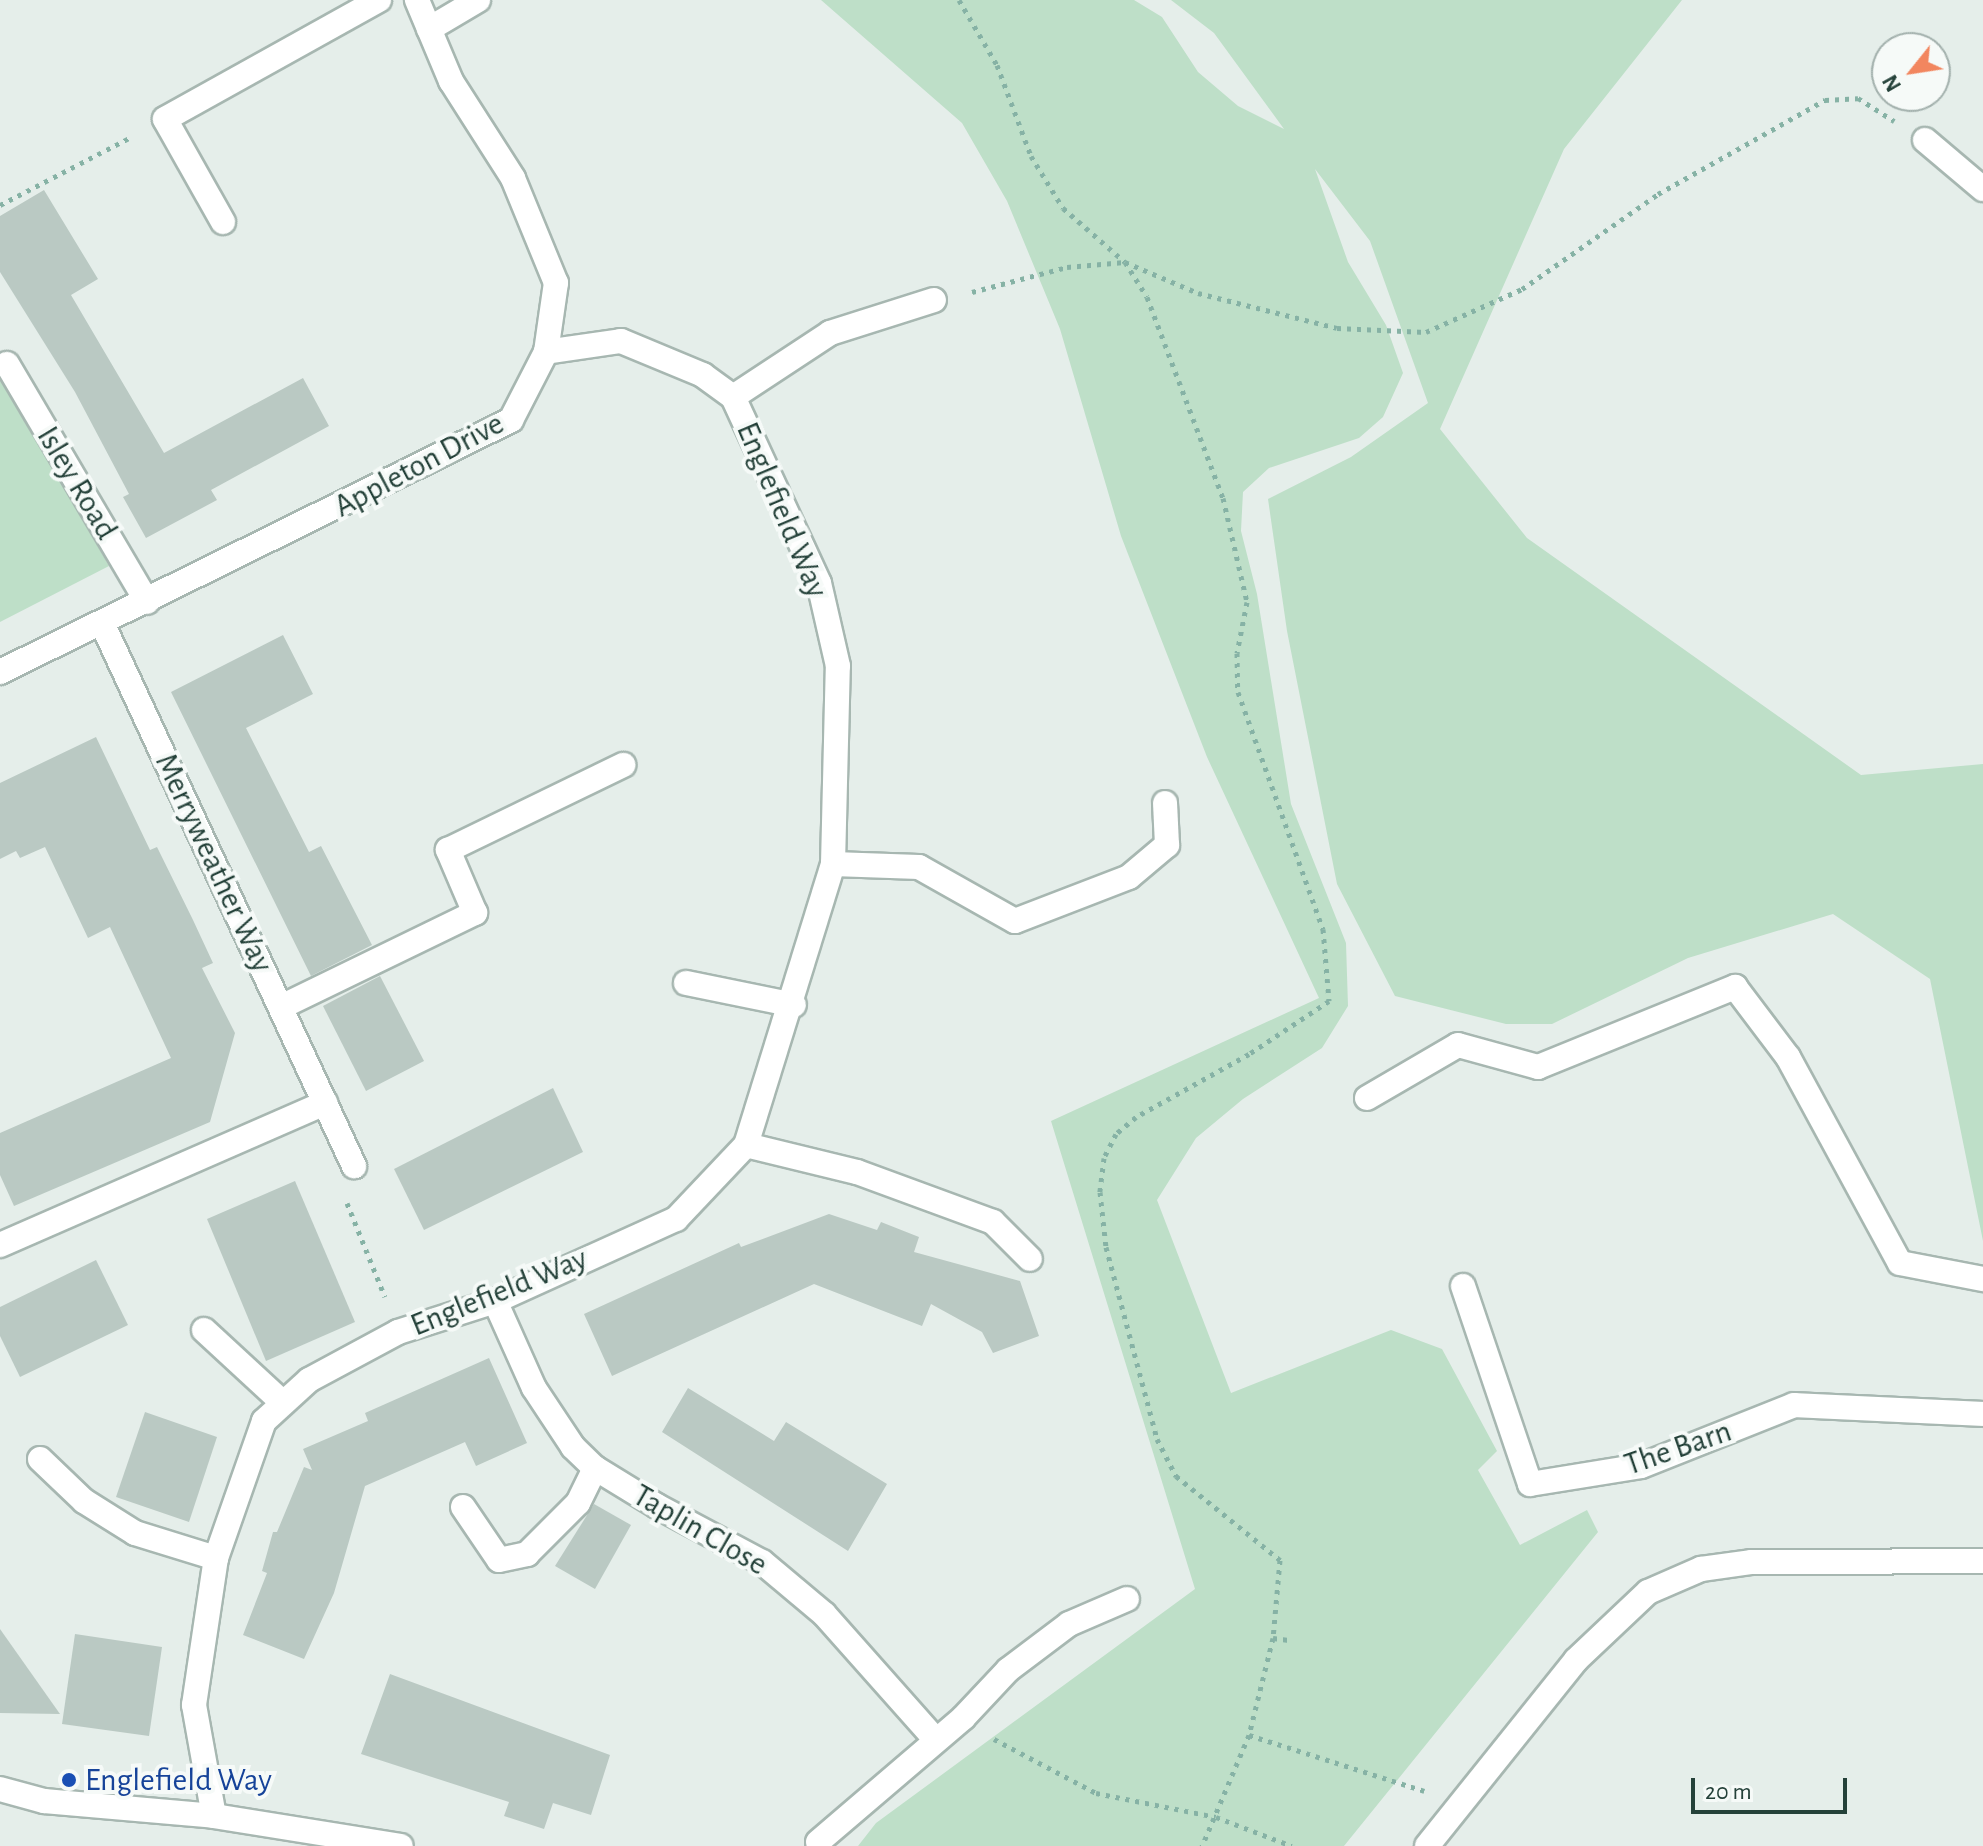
<!DOCTYPE html>
<style>
body{margin:0}
#map{position:relative;width:1983px;height:1846px;overflow:hidden;background:#e5eeea;font-family:"Alegreya Sans",sans-serif}
div>[style]{position:absolute}
.green>*{inset:0;background:#bedfc8}
.building>*{inset:0;background:#bac9c3}
.path>*{height:5px;margin-top:-2.5px;transform-origin:0;background:repeating-linear-gradient(90deg,#86b2a5 0 4px,transparent 0 10px)}
.roads{filter:drop-shadow(2px 0 #a7b7b1) drop-shadow(-2px 0 #a7b7b1) drop-shadow(0 2px #a7b7b1) drop-shadow(0 -2px #a7b7b1)}
.minor>*{height:24px;margin:-12px;padding:0 12px;transform-origin:12px;border-radius:12px;background:#fff}
.dots>*{width:22px;height:22px;translate:-50% -50%;box-sizing:border-box;border:4px solid #f6faf8;border-radius:50%}
span{translate:-50% -50%;white-space:nowrap;text-align:center;line-height:1.15;-webkit-text-stroke:8px #f6faf8;paint-order:stroke}
.street-label{font-size:32px;color:#244139}
.transit-label{font-size:32px;color:#164399}
.left{translate:0 -50%;text-align:left}
.north{position:absolute;left:1871px;top:32px;width:80px;height:80px;box-sizing:border-box;background:#f6faf8;border:2px solid #a2b0ac;border-radius:50%;rotate:240deg;font-size:22px;font-weight:700;line-height:32px;text-align:center;color:#244139}
.north::after{content:'';display:block;margin:auto;width:28px;height:36px;background:#f2865f;clip-path:polygon(50% 0,100% 100%,50% 72%,0 100%)}
.scale{position:absolute;left:1691px;top:1778px;width:156px;height:36px;box-sizing:border-box;border:4px solid #244139;border-top:0;padding-left:10px;font-size:24px;line-height:28px;white-space:nowrap;color:#244139;-webkit-text-stroke:6px #f6faf8;paint-order:stroke}
</style>
<div id="map">
<div class="green">
<div style="clip-path:polygon(821px 0,1134px 0,1162px 17px,1198px 72px,1238px 106px,1284px 129px,1214px 33px,1171px 0,1682px 0,1564px 149px,1440px 429px,1527px 538px,1861px 775px,1983px 764px,1983px 1241px,1930px 979px,1833px 914px,1688px 958px,1552px 1024px,1506px 1024px,1395px 996px,1337px 884px,1287px 631px,1268px 499px,1351px 457px,1428px 403px,1370px 241px,1315px 169px,1348px 262px,1386px 325px,1403px 373px,1383px 417px,1359px 438px,1269px 468px,1243px 492px,1241px 531px,1257px 594px,1291px 804px,1346px 943px,1348px 1006px,1322px 1048px,1243px 1099px,1196px 1138px,1157px 1200px,1231px 1393px,1391px 1330px,1442px 1349px,1497px 1451px,1478px 1470px,1520px 1545px,1587px 1510px,1598px 1532px,1344px 1846px,858px 1846px,876px 1823px,1195px 1589px,1051px 1121px,1319px 998px,1207px 757px,1121px 536px,1060px 329px,1007px 201px,962px 123px)"></div>
<div style="clip-path:polygon(0 372px,109px 566px,0 622px)"></div>
</div>
<div class="building">
<div style="clip-path:polygon(44px 190px,98px 279px,71px 295px,164px 453px,303px 378px,329px 426px,211px 490px,217px 500px,146px 538px,123px 497px,129px 494px,75px 392px,0 272px,0 216px)"></div>
<div style="clip-path:polygon(283px 635px,313px 694px,246px 728px,309px 852px,321px 846px,372px 945px,311px 976px,171px 692px)"></div>
<div style="clip-path:polygon(96px 737px,150px 850px,157px 847px,193px 920px,213px 963px,202px 968px,235px 1033px,210px 1122px,14px 1206px,0 1175px,0 1133px,171px 1058px,110px 927px,88px 938px,45px 847px,20px 858px,16px 851px,0 859px,0 783px)"></div>
<div style="clip-path:polygon(380px 976px,424px 1061px,366px 1091px,323px 1006px)"></div>
<div style="clip-path:polygon(553px 1088px,583px 1152px,424px 1230px,394px 1169px)"></div>
<div style="clip-path:polygon(295px 1181px,355px 1322px,266px 1361px,207px 1219px)"></div>
<div style="clip-path:polygon(829px 1214px,877px 1230px,881px 1222px,919px 1237px,914px 1252px,1020px 1281px,1039px 1336px,993px 1353px,982px 1332px,931px 1304px,922px 1326px,814px 1284px,612px 1376px,584px 1314px,739px 1243px,741px 1247px)"></div>
<div style="clip-path:polygon(96px 1260px,128px 1325px,20px 1377px,0 1336px,0 1307px)"></div>
<div style="clip-path:polygon(489px 1358px,527px 1443px,476px 1466px,465px 1442px,365px 1486px,334px 1593px,304px 1659px,243px 1635px,267px 1573px,262px 1571px,273px 1532px,277px 1532px,304px 1467px,312px 1470px,303px 1449px,368px 1421px,365px 1413px)"></div>
<div style="clip-path:polygon(688px 1388px,774px 1441px,786px 1422px,887px 1484px,848px 1551px,662px 1432px)"></div>
<div style="clip-path:polygon(145px 1412px,217px 1437px,189px 1522px,116px 1497px)"></div>
<div style="clip-path:polygon(594px 1504px,631px 1525px,595px 1589px,555px 1566px)"></div>
<div style="clip-path:polygon(0 1629px,60px 1714px,0 1713px)"></div>
<div style="clip-path:polygon(75px 1634px,162px 1647px,149px 1736px,62px 1724px)"></div>
<div style="clip-path:polygon(390px 1674px,610px 1755px,591px 1815px,553px 1803px,544px 1829px,504px 1816px,509px 1802px,361px 1754px)"></div>
</div>
<div class="path">
<div style="left:959px;top:0;width:75px;rotate:59.7deg"></div>
<div style="left:997px;top:65px;width:97px;rotate:69.5deg"></div>
<div style="left:1031px;top:156px;width:61px;rotate:58.4deg"></div>
<div style="left:1063px;top:208px;width:82px;rotate:41.1deg"></div>
<div style="left:1125px;top:262px;width:41px;rotate:57.8deg"></div>
<div style="left:1147px;top:297px;width:215px;rotate:69.3deg"></div>
<div style="left:1223px;top:498px;width:107px;rotate:77deg"></div>
<div style="left:1247px;top:602px;width:52px;rotate:101.1deg"></div>
<div style="left:1237px;top:653px;width:39px;rotate:89deg"></div>
<div style="left:1238px;top:692px;width:252px;rotate:70.3deg"></div>
<div style="left:1323px;top:929px;width:72px;rotate:85.2deg"></div>
<div style="left:1329px;top:1001px;width:96px;rotate:146.5deg"></div>
<div style="left:1249px;top:1054px;width:129px;rotate:150.9deg"></div>
<div style="left:1136px;top:1117px;width:26px;rotate:140deg"></div>
<div style="left:1116px;top:1134px;width:27px;rotate:117deg"></div>
<div style="left:1104px;top:1158px;width:34px;rotate:97deg"></div>
<div style="left:1100px;top:1192px;width:55px;rotate:83.8deg"></div>
<div style="left:1106px;top:1247px;width:199px;rotate:75.1deg"></div>
<div style="left:1157px;top:1439px;width:42px;rotate:62.8deg"></div>
<div style="left:1176px;top:1476px;width:134px;rotate:38.9deg"></div>
<div style="left:1280px;top:1560px;width:78px;rotate:95.1deg"></div>
<div style="left:1273px;top:1638px;width:100px;rotate:103.9deg"></div>
<div style="left:1249px;top:1735px;width:121px;rotate:112.9deg"></div>
<div style="left:0;top:205px;width:148px;rotate:-27.4deg"></div>
<div style="left:972px;top:292px;width:98px;rotate:-14.7deg"></div>
<div style="left:1067px;top:267px;width:58px;rotate:-4.9deg"></div>
<div style="left:1125px;top:262px;width:79px;rotate:23deg"></div>
<div style="left:1198px;top:293px;width:143px;rotate:14.1deg"></div>
<div style="left:1337px;top:328px;width:89px;rotate:2.6deg"></div>
<div style="left:1426px;top:332px;width:105px;rotate:-24.1deg"></div>
<div style="left:1522px;top:289px;width:166px;rotate:-34.9deg"></div>
<div style="left:1658px;top:194px;width:192px;rotate:-29.4deg"></div>
<div style="left:1825px;top:100px;width:33px;rotate:-3deg"></div>
<div style="left:1858px;top:98px;width:43px;rotate:32.6deg"></div>
<div style="left:347px;top:1203px;width:101px;rotate:68deg"></div>
<div style="left:1273px;top:1638px;width:16px;rotate:7deg"></div>
<div style="left:1249px;top:1735px;width:184px;rotate:17.7deg"></div>
<div style="left:994px;top:1739px;width:115px;rotate:27.9deg"></div>
<div style="left:1096px;top:1793px;width:122px;rotate:11.3deg"></div>
<div style="left:1216px;top:1817px;width:81px;rotate:20.9deg"></div>
</div>
<div class="roads">
<div class="minor">
<div style="left:429px;top:29px;width:57px;rotate:-30.6deg"></div>
<div style="left:1925px;top:140px;width:76px;rotate:40.2deg"></div>
<div style="left:223px;top:222px;width:118px;rotate:-119.4deg"></div>
<div style="left:165px;top:119px;width:245px;rotate:-29.1deg"></div>
<div style="left:7px;top:364px;width:276px;rotate:59.5deg"></div>
<div style="left:733px;top:397px;width:116px;rotate:-33.4deg"></div>
<div style="left:830px;top:333px;width:109px;rotate:-17.6deg"></div>
<div style="left:102px;top:623px;width:599px;rotate:65.1deg"></div>
<div style="left:0;top:672px;width:570px;rotate:-26.25deg"></div>
<div style="left:511px;top:420px;width:76px;rotate:-62.8deg"></div>
<div style="left:546px;top:352px;width:70px;rotate:-81.8deg"></div>
<div style="left:556px;top:283px;width:113px;rotate:-112.3deg"></div>
<div style="left:513px;top:178px;width:115px;rotate:-122.6deg"></div>
<div style="left:451px;top:81px;width:88px;rotate:-112.8deg"></div>
<div style="left:833px;top:864px;width:86px;rotate:2deg"></div>
<div style="left:919px;top:867px;width:110px;rotate:29.4deg"></div>
<div style="left:1015px;top:921px;width:122px;rotate:-21.1deg"></div>
<div style="left:1129px;top:877px;width:50px;rotate:-40.1deg"></div>
<div style="left:1167px;top:845px;width:42px;rotate:-92.7deg"></div>
<div style="left:686px;top:983px;width:110px;rotate:11.5deg"></div>
<div style="left:281px;top:1007px;width:216px;rotate:-25.9deg"></div>
<div style="left:475px;top:913px;width:69px;rotate:-113.2deg"></div>
<div style="left:448px;top:850px;width:195px;rotate:-25.9deg"></div>
<div style="left:1367px;top:1098px;width:105px;rotate:-30.2deg"></div>
<div style="left:1458px;top:1045px;width:83px;rotate:15.4deg"></div>
<div style="left:1538px;top:1067px;width:213px;rotate:-22.1deg"></div>
<div style="left:1735px;top:987px;width:88px;rotate:52.9deg"></div>
<div style="left:1788px;top:1057px;width:234px;rotate:61.5deg"></div>
<div style="left:1900px;top:1263px;width:85px;rotate:10.9deg"></div>
<div style="left:746px;top:1145px;width:114px;rotate:13.7deg"></div>
<div style="left:857px;top:1172px;width:145px;rotate:20.2deg"></div>
<div style="left:993px;top:1222px;width:52px;rotate:45deg"></div>
<div style="left:0;top:1245px;width:355px;rotate:-23.6deg"></div>
<div style="left:1463px;top:1286px;width:209px;rotate:71.3deg"></div>
<div style="left:1530px;top:1484px;width:112px;rotate:-9.2deg"></div>
<div style="left:1641px;top:1466px;width:165px;rotate:-21.7deg"></div>
<div style="left:1794px;top:1405px;width:189px;rotate:2.7deg"></div>
<div style="left:495px;top:1301px;width:95px;rotate:65.9deg"></div>
<div style="left:534px;top:1388px;width:71px;rotate:56.5deg"></div>
<div style="left:573px;top:1447px;width:30px;rotate:44deg"></div>
<div style="left:595px;top:1468px;width:73px;rotate:31.5deg"></div>
<div style="left:657px;top:1506px;width:119px;rotate:28.1deg"></div>
<div style="left:762px;top:1562px;width:81px;rotate:40deg"></div>
<div style="left:824px;top:1614px;width:167px;rotate:48.4deg"></div>
<div style="left:204px;top:1330px;width:105px;rotate:42.7deg"></div>
<div style="left:40px;top:1459px;width:61px;rotate:43.7deg"></div>
<div style="left:84px;top:1501px;width:60px;rotate:32.1deg"></div>
<div style="left:135px;top:1533px;width:85px;rotate:17.2deg"></div>
<div style="left:463px;top:1507px;width:64px;rotate:55.8deg"></div>
<div style="left:499px;top:1560px;width:29px;rotate:-12deg"></div>
<div style="left:527px;top:1554px;width:72px;rotate:-45deg"></div>
<div style="left:578px;top:1503px;width:39px;rotate:-64deg"></div>
<div style="left:0;top:1789px;width:46px;rotate:15.3deg"></div>
<div style="left:44px;top:1801px;width:171px;rotate:5deg"></div>
<div style="left:214px;top:1816px;width:189px;rotate:9.1deg"></div>
<div style="left:214px;top:1816px;width:113px;rotate:-100.2deg"></div>
<div style="left:194px;top:1705px;width:149px;rotate:-81.5deg"></div>
<div style="left:216px;top:1558px;width:145px;rotate:-70.7deg"></div>
<div style="left:264px;top:1421px;width:61px;rotate:-42.3deg"></div>
<div style="left:309px;top:1380px;width:101px;rotate:-28.3deg"></div>
<div style="left:398px;top:1332px;width:102px;rotate:-17.7deg"></div>
<div style="left:495px;top:1301px;width:199px;rotate:-24.4deg"></div>
<div style="left:676px;top:1219px;width:102px;rotate:-46.6deg"></div>
<div style="left:746px;top:1145px;width:294px;rotate:-72.8deg"></div>
<div style="left:833px;top:864px;width:198px;rotate:-88.6deg"></div>
<div style="left:838px;top:666px;width:85px;rotate:-102.9deg"></div>
<div style="left:819px;top:583px;width:205px;rotate:-114.8deg"></div>
<div style="left:733px;top:397px;width:37px;rotate:-144deg"></div>
<div style="left:703px;top:375px;width:89px;rotate:-157.5deg"></div>
<div style="left:621px;top:341px;width:76px;rotate:171.7deg"></div>
<div style="left:818px;top:1842px;width:191px;rotate:-40.5deg"></div>
<div style="left:963px;top:1718px;width:66px;rotate:-46.8deg"></div>
<div style="left:1008px;top:1670px;width:76px;rotate:-37deg"></div>
<div style="left:1069px;top:1624px;width:63px;rotate:-23.3deg"></div>
<div style="left:1427px;top:1846px;width:238px;rotate:-51.3deg"></div>
<div style="left:1576px;top:1660px;width:99px;rotate:-43.4deg"></div>
<div style="left:1648px;top:1592px;width:58px;rotate:-23.5deg"></div>
<div style="left:1701px;top:1569px;width:50px;rotate:-8deg"></div>
<div style="left:1751px;top:1562px;width:232px;rotate:-0.2deg"></div>
</div>
</div>
<div class="dots">
<div style="left:69px;top:1780px;background:#1a4fb4"></div>
</div>
<div class="street-label">
<span style="left:419px;top:465px;rotate:-28deg">Appleton Drive</span>
<span style="left:77px;top:483px;rotate:59deg">Isley Road</span>
<span style="left:782px;top:510px;rotate:67deg">Englefield Way</span>
<span style="left:214px;top:863px;rotate:65deg">Merryweather Way</span>
<span style="left:499px;top:1292px;rotate:-22deg">Englefield Way</span>
<span style="left:1678px;top:1448px;rotate:-19deg">The Barn</span>
<span style="left:700px;top:1530px;rotate:30deg">Taplin Close</span>
</div>
<div class="transit-label">
<span class="left" style="left:85px;top:1780px">Englefield Way</span>
</div>
<div class="north">N</div>
<div class="scale">20 m</div>
</div>
